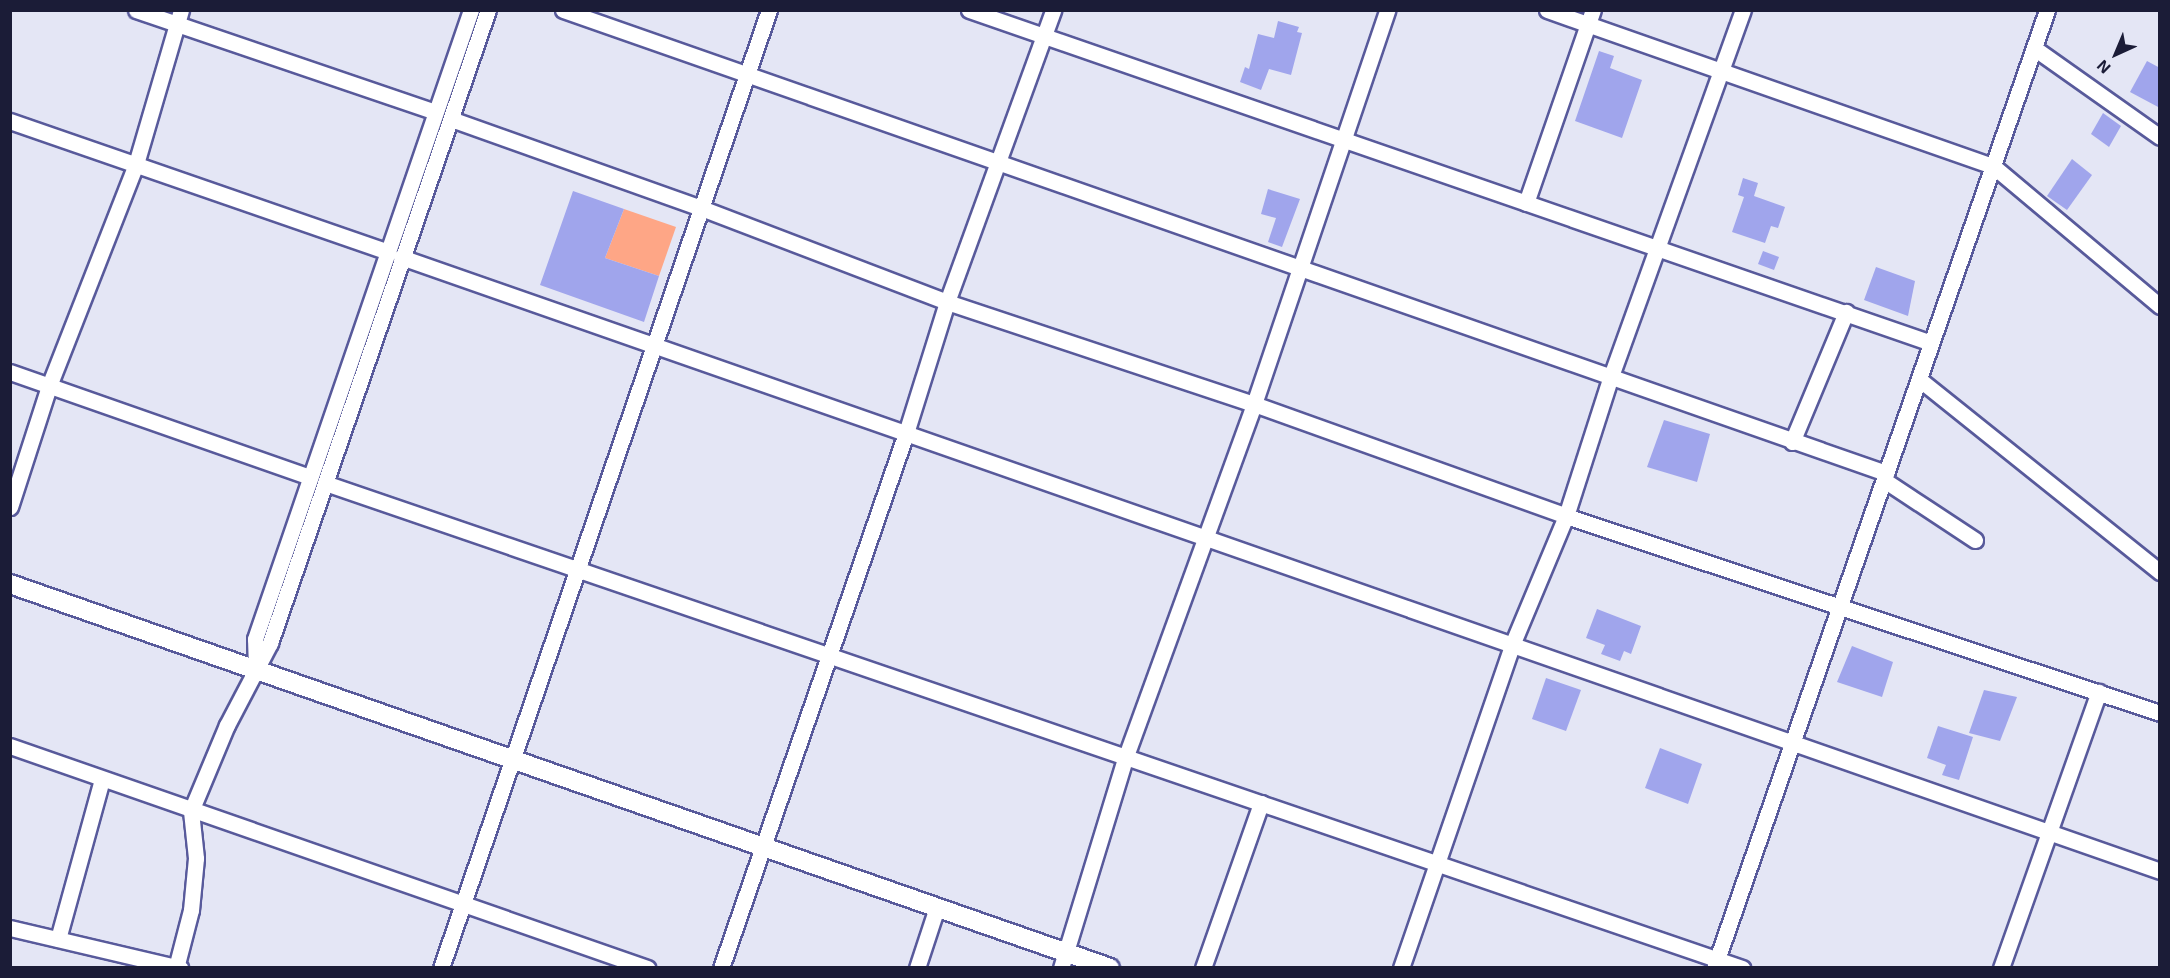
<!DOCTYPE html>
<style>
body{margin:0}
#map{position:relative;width:2170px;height:978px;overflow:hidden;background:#e4e6f5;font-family:"Exo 2",sans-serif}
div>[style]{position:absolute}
.green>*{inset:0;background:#fea686}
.building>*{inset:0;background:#a0a5ec}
.roads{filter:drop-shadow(2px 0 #585a9b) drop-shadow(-2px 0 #585a9b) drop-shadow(0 2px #585a9b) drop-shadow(0 -2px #585a9b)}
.minor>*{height:15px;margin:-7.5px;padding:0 7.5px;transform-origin:7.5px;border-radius:7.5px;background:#fff}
.tertiary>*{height:18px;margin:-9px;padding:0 9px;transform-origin:9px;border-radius:9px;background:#fff}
span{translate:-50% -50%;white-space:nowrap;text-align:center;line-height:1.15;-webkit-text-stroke:6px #e4e6f5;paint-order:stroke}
.frame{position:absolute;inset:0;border:12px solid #1b1c37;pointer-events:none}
.north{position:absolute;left:2086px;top:24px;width:60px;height:60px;-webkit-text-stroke:4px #e4e6f5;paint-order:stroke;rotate:224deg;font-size:16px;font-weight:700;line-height:24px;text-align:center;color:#1b1c37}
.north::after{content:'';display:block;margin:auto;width:21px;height:27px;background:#1b1c37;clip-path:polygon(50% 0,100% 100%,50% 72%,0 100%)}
</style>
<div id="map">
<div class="green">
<div style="clip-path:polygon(624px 209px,676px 227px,659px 276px,605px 258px)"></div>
</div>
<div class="building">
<div style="clip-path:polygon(1278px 21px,1299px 27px,1297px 32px,1302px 33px,1291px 75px,1269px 69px,1261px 90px,1240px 82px,1245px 67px,1249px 69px,1258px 34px,1274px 38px)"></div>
<div style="clip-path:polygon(1599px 51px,1614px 56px,1610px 68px,1642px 80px,1622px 138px,1575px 121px)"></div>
<div style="clip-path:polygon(2147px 61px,2160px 68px,2160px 108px,2130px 92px)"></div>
<div style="clip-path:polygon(2103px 113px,2121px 126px,2109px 147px,2091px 134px)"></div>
<div style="clip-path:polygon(2072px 159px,2092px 175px,2067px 210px,2047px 196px)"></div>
<div style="clip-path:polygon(1743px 178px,1758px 183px,1754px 196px,1785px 207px,1778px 228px,1771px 226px,1765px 243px,1732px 232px,1744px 197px,1738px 195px)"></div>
<div style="clip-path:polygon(1268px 189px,1300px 199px,1282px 247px,1268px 242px,1276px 218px,1261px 214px)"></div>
<div style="clip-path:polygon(573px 191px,624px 209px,605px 258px,659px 276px,644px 322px,540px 285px)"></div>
<div style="clip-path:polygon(1763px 251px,1779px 257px,1774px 270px,1758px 264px)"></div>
<div style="clip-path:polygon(1876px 267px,1915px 281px,1908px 316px,1864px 300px)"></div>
<div style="clip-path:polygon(1664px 420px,1710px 434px,1697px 482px,1647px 467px)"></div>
<div style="clip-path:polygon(1597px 609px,1641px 626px,1631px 654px,1624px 651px,1620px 661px,1601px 654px,1605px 645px,1586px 638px)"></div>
<div style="clip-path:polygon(1852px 646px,1893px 662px,1882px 697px,1837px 682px)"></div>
<div style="clip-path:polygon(1546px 678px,1581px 690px,1566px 731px,1532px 719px)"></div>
<div style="clip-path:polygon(1984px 690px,2017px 697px,2000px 741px,1969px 733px)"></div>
<div style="clip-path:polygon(1938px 726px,1973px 737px,1959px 780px,1942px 775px,1946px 765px,1927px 758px)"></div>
<div style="clip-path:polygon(1660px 748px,1702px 764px,1688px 804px,1645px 788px)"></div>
</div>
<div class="roads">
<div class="minor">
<div style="left:136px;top:10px;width:316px;rotate:18.8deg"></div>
<div style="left:563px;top:10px;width:1402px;rotate:19.29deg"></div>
<div style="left:969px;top:10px;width:1018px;rotate:19.09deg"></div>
<div style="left:1547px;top:10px;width:472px;rotate:19.3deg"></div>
<div style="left:1993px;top:166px;width:218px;rotate:40deg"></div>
<div style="left:2034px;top:48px;width:154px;rotate:35.2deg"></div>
<div style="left:451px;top:119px;width:265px;rotate:19.6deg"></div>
<div style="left:701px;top:208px;width:263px;rotate:20.9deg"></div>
<div style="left:947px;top:302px;width:324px;rotate:18.4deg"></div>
<div style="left:1254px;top:404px;width:331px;rotate:19.7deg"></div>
<div style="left:1566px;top:516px;width:626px;rotate:18.35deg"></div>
<div style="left:10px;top:121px;width:398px;rotate:19.1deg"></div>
<div style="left:1526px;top:203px;width:204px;rotate:-70.9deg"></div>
<div style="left:401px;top:257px;width:1863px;rotate:19.24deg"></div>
<div style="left:10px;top:372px;width:317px;rotate:19.3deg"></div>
<div style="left:1919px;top:379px;width:309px;rotate:38.7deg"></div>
<div style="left:1792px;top:442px;width:141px;rotate:-67.4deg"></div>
<div style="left:1884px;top:480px;width:109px;rotate:33.4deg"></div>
<div style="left:325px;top:483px;width:1498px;rotate:18.89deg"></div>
<div style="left:10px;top:507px;width:127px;rotate:-72.1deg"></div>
<div style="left:49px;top:386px;width:238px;rotate:-68.6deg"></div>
<div style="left:136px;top:164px;width:160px;rotate:-73.7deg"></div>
<div style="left:256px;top:667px;width:28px;rotate:-92deg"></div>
<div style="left:255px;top:639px;width:665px;rotate:-71.05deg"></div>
<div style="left:10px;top:746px;width:675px;rotate:19.21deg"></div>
<div style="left:10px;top:928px;width:175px;rotate:13.2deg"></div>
<div style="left:58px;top:939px;width:166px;rotate:-74.6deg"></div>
<div style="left:176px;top:968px;width:60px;rotate:-75.5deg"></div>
<div style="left:191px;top:910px;width:52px;rotate:-84.5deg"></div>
<div style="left:196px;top:858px;width:47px;rotate:-96.1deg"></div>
<div style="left:191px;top:811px;width:93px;rotate:-67.3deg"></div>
<div style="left:227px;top:725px;width:93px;rotate:-62.3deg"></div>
<div style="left:270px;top:643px;width:669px;rotate:-71deg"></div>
<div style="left:441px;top:968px;width:1013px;rotate:-71.1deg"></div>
<div style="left:721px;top:968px;width:566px;rotate:-70.92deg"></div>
<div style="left:906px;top:433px;width:137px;rotate:-72.6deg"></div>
<div style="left:947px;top:302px;width:311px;rotate:-70deg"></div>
<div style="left:917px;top:968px;width:64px;rotate:-71.8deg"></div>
<div style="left:1061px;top:968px;width:222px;rotate:-73deg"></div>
<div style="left:1126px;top:756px;width:375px;rotate:-70deg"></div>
<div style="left:1254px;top:404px;width:416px;rotate:-71.3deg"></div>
<div style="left:1203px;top:968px;width:175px;rotate:-70.6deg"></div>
<div style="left:1401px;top:968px;width:342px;rotate:-71deg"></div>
<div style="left:1512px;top:645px;width:140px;rotate:-67.3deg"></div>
<div style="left:1566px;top:516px;width:144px;rotate:-72.2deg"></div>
<div style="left:1610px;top:379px;width:392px;rotate:-70.2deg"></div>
<div style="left:1714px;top:968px;width:1014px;rotate:-70.83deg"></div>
<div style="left:2001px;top:968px;width:293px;rotate:-70.5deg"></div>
</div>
<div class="tertiary">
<div style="left:10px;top:584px;width:1165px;rotate:19.24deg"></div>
</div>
</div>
<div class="frame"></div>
<div class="north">N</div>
</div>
